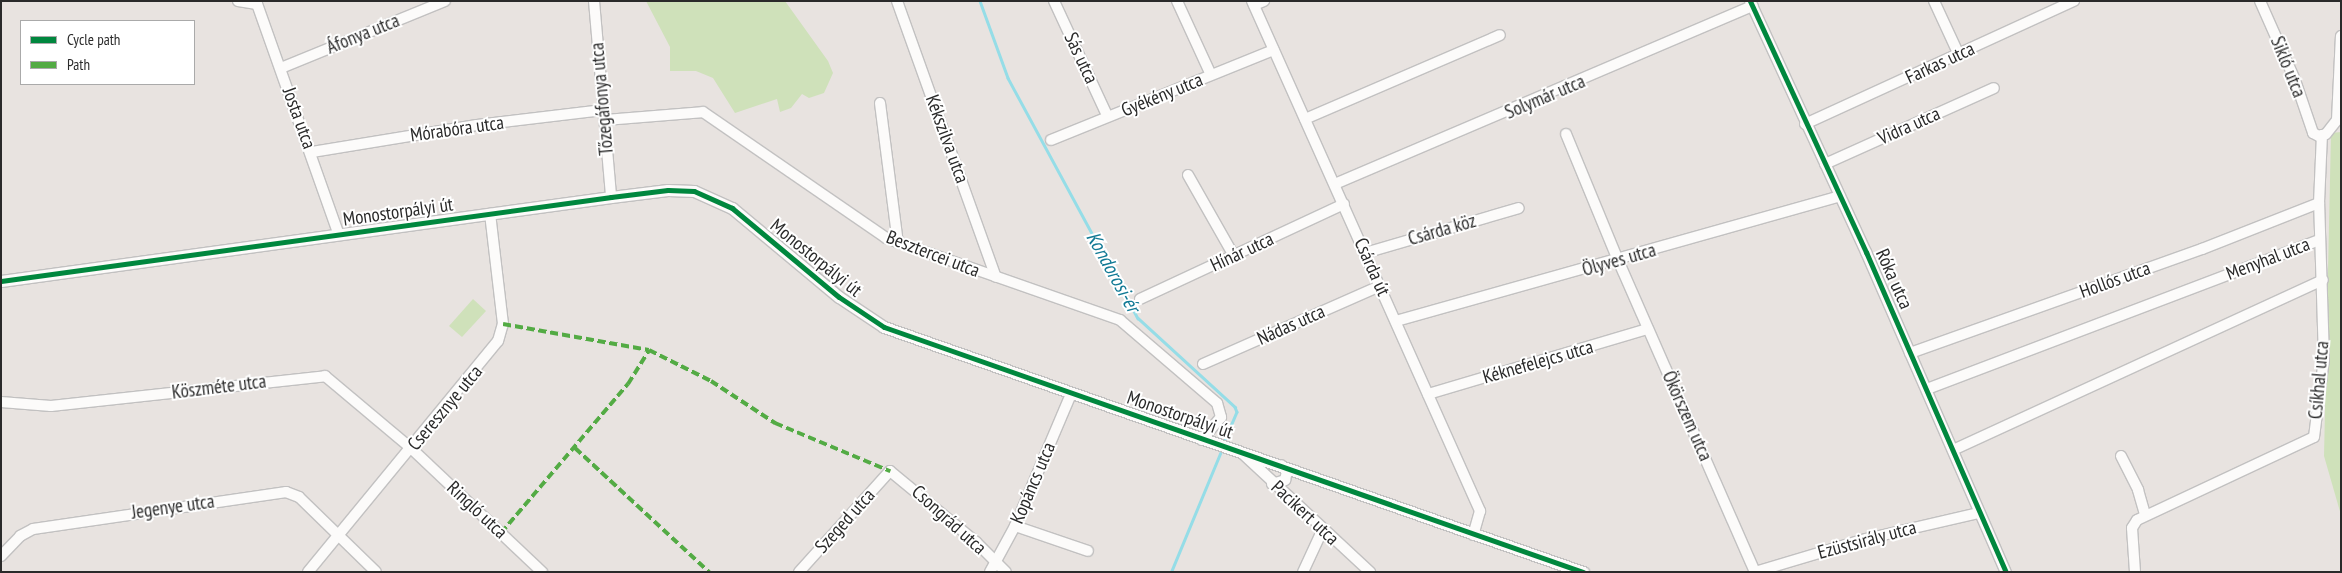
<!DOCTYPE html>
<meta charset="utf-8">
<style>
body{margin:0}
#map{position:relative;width:2342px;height:573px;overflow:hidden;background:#e8e3e0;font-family:"PT Sans Narrow",sans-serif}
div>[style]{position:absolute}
.green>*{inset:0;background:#cfe1ba}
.stream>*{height:2.5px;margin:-1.25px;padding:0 1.25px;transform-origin:1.25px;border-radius:1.25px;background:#95dde7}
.roads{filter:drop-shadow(1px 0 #c2c1c1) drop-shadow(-1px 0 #c2c1c1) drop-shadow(0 1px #c2c1c1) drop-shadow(0 -1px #c2c1c1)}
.minor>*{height:10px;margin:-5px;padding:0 5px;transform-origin:5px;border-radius:5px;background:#fcfbfa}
.tertiary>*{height:11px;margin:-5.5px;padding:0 5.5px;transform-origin:5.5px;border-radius:5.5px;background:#fcfbfa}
.quiet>*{height:4px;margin-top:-2px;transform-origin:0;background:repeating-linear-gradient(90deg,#53ab44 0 8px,transparent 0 12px)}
.cycleway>*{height:5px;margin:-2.5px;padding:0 2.5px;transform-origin:2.5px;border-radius:2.5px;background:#00873e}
span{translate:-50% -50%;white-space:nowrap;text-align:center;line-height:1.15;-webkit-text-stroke:4px #fff;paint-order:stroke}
.street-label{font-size:19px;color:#2a2a2a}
.water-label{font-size:20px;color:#127a95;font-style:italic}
.frame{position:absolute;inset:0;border:2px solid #2a2a2a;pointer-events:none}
.legend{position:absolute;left:20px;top:20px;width:175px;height:65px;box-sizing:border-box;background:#fff;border:1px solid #aaa;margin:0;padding:6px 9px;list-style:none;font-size:15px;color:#2a2a2a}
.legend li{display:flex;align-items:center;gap:10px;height:25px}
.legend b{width:25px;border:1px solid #aaa}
</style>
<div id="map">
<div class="green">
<div style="clip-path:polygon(646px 1px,785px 1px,828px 61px,833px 73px,824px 93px,809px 98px,802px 94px,791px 108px,780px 112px,777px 99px,735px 113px,713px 78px,696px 71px,670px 71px,670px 47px)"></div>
<div style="clip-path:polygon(2341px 132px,2341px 515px,2324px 456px,2331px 133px)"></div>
<div style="clip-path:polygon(473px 299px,486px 311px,462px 337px,449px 326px)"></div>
</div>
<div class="stream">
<div style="left:980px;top:1px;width:82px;rotate:70deg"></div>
<div style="left:1008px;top:78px;width:273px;rotate:61.6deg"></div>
<div style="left:1138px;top:318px;width:132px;rotate:42.5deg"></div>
<div style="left:1235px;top:407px;width:5px;rotate:68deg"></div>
<div style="left:1237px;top:412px;width:34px;rotate:113deg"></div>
<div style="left:1171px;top:572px;width:133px;rotate:-67.5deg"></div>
</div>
<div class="roads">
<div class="minor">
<div style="left:238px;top:1px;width:19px;rotate:9deg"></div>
<div style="left:256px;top:1px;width:248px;rotate:70.5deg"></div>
<div style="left:594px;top:1px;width:197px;rotate:85deg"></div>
<div style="left:897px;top:1px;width:293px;rotate:70.3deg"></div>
<div style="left:1054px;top:1px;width:126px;rotate:65.1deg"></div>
<div style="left:1177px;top:1px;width:81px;rotate:65.3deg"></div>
<div style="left:1252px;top:1px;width:559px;rotate:65.91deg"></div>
<div style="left:1480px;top:511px;width:25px;rotate:106deg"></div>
<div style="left:1750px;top:1px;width:277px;rotate:65.2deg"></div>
<div style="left:1866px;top:252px;width:349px;rotate:66.4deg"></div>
<div style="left:1934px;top:1px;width:60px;rotate:65.2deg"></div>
<div style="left:2260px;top:1px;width:86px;rotate:66.1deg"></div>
<div style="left:2295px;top:80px;width:56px;rotate:71.2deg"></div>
<div style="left:2313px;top:133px;width:7px;rotate:27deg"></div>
<div style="left:2319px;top:136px;width:7px;rotate:-16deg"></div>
<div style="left:2326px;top:134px;width:18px;rotate:-52deg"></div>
<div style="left:2337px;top:120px;width:84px;rotate:-87.3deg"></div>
<div style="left:1254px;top:5px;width:11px;rotate:-22deg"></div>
<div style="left:281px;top:68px;width:177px;rotate:-22.2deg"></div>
<div style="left:880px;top:103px;width:141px;rotate:82.7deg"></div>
<div style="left:1305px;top:119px;width:212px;rotate:-23.3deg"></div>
<div style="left:604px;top:120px;width:99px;rotate:-4.6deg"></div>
<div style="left:703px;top:112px;width:222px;rotate:34.5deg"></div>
<div style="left:886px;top:238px;width:248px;rotate:19.3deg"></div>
<div style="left:1120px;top:320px;width:128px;rotate:40.6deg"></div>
<div style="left:1217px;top:403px;width:15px;rotate:74deg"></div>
<div style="left:1221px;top:417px;width:30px;rotate:130deg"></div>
<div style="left:1805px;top:124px;width:296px;rotate:-24.6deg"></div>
<div style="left:1566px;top:134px;width:136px;rotate:67.6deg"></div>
<div style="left:1618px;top:260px;width:341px;rotate:66.3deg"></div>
<div style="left:1051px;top:140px;width:240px;rotate:-22deg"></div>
<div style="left:312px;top:152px;width:167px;rotate:-9.3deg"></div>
<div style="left:477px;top:125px;width:127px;rotate:-6.8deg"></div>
<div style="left:1825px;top:164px;width:185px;rotate:-24.2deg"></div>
<div style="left:1188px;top:175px;width:93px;rotate:60.4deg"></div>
<div style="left:1335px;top:184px;width:454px;rotate:-23.1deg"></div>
<div style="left:1365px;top:253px;width:160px;rotate:-16.3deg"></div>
<div style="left:1140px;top:299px;width:225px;rotate:-25deg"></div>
<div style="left:1396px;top:321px;width:461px;rotate:-15.7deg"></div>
<div style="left:1910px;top:353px;width:310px;rotate:-19.6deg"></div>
<div style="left:2202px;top:249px;width:126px;rotate:-21.5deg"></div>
<div style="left:1203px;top:364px;width:193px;rotate:-23.8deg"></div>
<div style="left:1927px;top:389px;width:419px;rotate:-20.8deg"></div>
<div style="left:1428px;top:394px;width:229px;rotate:-16.5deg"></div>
<div style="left:1px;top:402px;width:50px;rotate:4.6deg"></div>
<div style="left:51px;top:406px;width:276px;rotate:-6.2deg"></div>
<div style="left:325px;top:376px;width:114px;rotate:40deg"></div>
<div style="left:412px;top:449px;width:179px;rotate:43.4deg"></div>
<div style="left:1953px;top:450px;width:407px;rotate:-24.7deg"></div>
<div style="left:1242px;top:453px;width:175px;rotate:42.9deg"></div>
<div style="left:2121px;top:456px;width:38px;rotate:63deg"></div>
<div style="left:2138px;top:490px;width:26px;rotate:74deg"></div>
<div style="left:1272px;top:484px;width:14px;rotate:-17deg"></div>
<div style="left:1285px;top:480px;width:9px;rotate:-77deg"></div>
<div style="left:1287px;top:471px;width:8px;rotate:-135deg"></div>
<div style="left:1015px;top:526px;width:77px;rotate:18.9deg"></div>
<div style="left:1px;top:556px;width:28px;rotate:-46deg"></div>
<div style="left:20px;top:536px;width:15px;rotate:-28deg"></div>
<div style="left:33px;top:529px;width:256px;rotate:-8.3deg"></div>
<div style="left:286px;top:492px;width:14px;rotate:21deg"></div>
<div style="left:299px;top:497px;width:107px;rotate:44.2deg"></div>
<div style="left:308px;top:572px;width:299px;rotate:-50.6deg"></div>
<div style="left:498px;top:341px;width:18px;rotate:-74deg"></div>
<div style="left:503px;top:324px;width:111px;rotate:-96.7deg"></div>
<div style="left:799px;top:572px;width:136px;rotate:-48deg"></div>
<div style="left:890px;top:471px;width:112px;rotate:39.5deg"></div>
<div style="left:976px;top:542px;width:42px;rotate:45deg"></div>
<div style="left:990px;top:572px;width:52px;rotate:-61.5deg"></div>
<div style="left:1015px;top:526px;width:143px;rotate:-67deg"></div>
<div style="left:1303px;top:572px;width:45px;rotate:-65.1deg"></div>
<div style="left:1755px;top:572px;width:116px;rotate:-16.6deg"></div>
<div style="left:1866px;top:539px;width:116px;rotate:-13deg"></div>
<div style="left:2135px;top:572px;width:44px;rotate:-93.9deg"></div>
<div style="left:2132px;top:528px;width:9px;rotate:-58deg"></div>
<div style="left:2137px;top:520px;width:195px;rotate:-25.1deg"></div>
<div style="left:2314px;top:437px;width:79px;rotate:-82.7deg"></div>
<div style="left:2324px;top:359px;width:156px;rotate:-91.8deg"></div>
<div style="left:2319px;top:203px;width:68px;rotate:-87.5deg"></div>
</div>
<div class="tertiary">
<div style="left:1px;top:281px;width:616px;rotate:-7.84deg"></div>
<div style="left:611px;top:197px;width:57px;rotate:-7deg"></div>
<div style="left:668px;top:190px;width:26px;rotate:2deg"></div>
<div style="left:694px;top:191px;width:42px;rotate:24.1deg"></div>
<div style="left:732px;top:208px;width:139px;rotate:39.8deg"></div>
<div style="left:839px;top:297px;width:54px;rotate:33.7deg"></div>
<div style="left:884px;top:327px;width:741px;rotate:19.32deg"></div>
</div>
</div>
<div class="quiet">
<div style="left:503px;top:324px;width:148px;rotate:10.1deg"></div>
<div style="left:649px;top:350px;width:69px;rotate:26.6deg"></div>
<div style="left:711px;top:381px;width:77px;rotate:33.3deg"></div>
<div style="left:775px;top:423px;width:125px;rotate:22.7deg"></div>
<div style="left:575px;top:448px;width:183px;rotate:42.8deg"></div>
<div style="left:501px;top:533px;width:196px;rotate:-49.6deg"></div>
<div style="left:628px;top:384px;width:40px;rotate:-58deg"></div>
</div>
<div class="cycleway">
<div style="left:1750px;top:1px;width:277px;rotate:65.2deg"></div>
<div style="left:1866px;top:252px;width:349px;rotate:66.4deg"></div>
<div style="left:1px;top:281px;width:616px;rotate:-7.84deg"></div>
<div style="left:611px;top:197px;width:57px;rotate:-7deg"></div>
<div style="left:668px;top:190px;width:26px;rotate:2deg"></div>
<div style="left:694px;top:191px;width:42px;rotate:24.1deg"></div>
<div style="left:732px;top:208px;width:139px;rotate:39.8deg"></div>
<div style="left:839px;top:297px;width:54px;rotate:33.7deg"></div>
<div style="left:884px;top:327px;width:741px;rotate:19.32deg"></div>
</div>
<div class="street-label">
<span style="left:363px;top:34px;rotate:-22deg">Áfonya utca</span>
<span style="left:1081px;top:58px;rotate:65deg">Sás utca</span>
<span style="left:1940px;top:63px;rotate:-25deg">Farkas utca</span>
<span style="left:2288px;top:67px;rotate:68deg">Sikló utca</span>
<span style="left:1162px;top:95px;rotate:-22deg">Gyékény utca</span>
<span style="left:1545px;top:97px;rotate:-23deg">Solymár utca</span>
<span style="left:602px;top:99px;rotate:-95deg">Tőzegáfonya utca</span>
<span style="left:299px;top:118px;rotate:70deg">Josta utca</span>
<span style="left:1909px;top:126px;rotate:-24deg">Vidra utca</span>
<span style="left:457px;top:129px;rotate:-8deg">Mórabóra utca</span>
<span style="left:947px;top:139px;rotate:70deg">Kékszilva utca</span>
<span style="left:398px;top:212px;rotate:-8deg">Monostorpályi út</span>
<span style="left:1442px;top:230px;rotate:-16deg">Csárda köz</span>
<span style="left:1242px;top:252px;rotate:-25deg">Hínár utca</span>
<span style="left:933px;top:254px;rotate:21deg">Besztercei utca</span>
<span style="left:816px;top:258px;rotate:39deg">Monostorpályi út</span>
<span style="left:2268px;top:259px;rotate:-21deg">Menyhal utca</span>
<span style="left:1619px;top:260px;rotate:-16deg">Ölyves utca</span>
<span style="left:1372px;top:267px;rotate:66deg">Csárda út</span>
<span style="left:1894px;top:279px;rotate:66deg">Róka utca</span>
<span style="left:2115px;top:280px;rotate:-20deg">Hollós utca</span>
<span style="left:1291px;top:325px;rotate:-24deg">Nádas utca</span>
<span style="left:1538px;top:362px;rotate:-16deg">Kéknefelejcs utca</span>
<span style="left:2319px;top:380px;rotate:-85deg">Csíkhal utca</span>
<span style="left:219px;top:387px;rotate:-7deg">Köszméte utca</span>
<span style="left:445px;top:408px;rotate:-50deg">Cseresznye utca</span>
<span style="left:1180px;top:415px;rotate:19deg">Monostorpályi út</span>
<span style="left:1687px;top:416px;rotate:66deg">Ökörszem utca</span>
<span style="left:1033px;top:483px;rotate:-67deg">Kopáncs utca</span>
<span style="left:173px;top:507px;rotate:-8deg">Jegenye utca</span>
<span style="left:477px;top:510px;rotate:43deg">Ringló utca</span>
<span style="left:1305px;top:513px;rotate:43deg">Pacikert utca</span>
<span style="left:949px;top:520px;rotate:42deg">Csongrád utca</span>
<span style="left:845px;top:521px;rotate:-48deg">Szeged utca</span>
<span style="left:1867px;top:540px;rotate:-15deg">Ezüstsirály utca</span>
</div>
<div class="water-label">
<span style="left:1113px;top:272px;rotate:61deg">Kondorosi-ér</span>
</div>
<div class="frame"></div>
<ul class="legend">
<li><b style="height:6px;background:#00873e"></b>Cycle path</li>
<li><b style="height:6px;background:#53ab44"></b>Path</li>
</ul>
</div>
